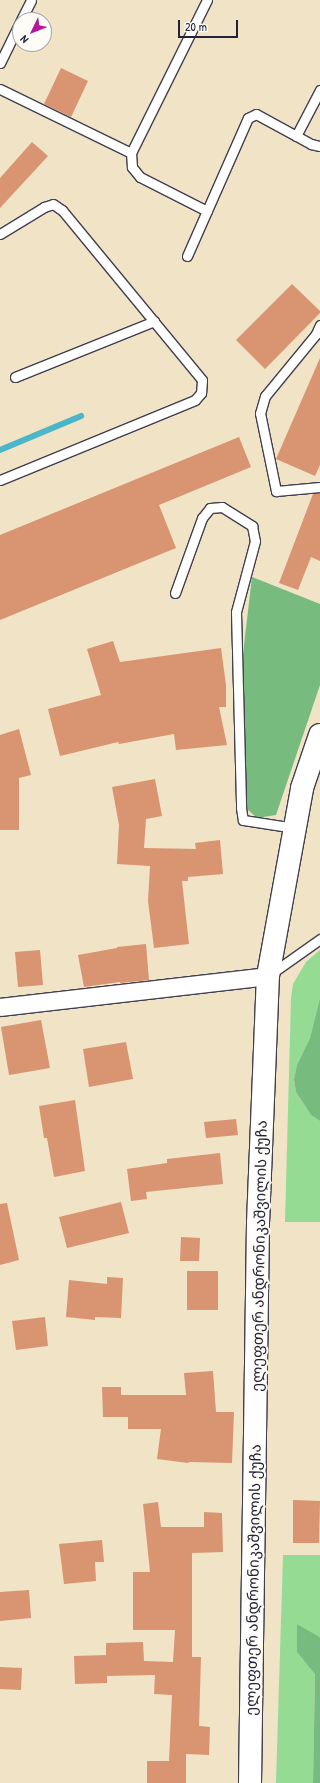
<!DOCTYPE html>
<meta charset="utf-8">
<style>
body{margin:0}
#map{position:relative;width:320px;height:1783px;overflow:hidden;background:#f0e3c6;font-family:"Patrick Hand","Noto Sans Georgian",sans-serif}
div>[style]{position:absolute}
.green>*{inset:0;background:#95db94}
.forest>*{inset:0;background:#78bb7e}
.stream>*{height:6px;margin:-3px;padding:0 3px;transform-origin:3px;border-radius:3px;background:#4bb6c8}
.building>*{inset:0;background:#d99471}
.roads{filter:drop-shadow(1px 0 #413f50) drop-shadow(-1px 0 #413f50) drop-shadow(0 1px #413f50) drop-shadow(0 -1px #413f50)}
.lane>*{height:9px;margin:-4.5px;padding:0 4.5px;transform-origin:4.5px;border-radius:4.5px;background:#fff}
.street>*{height:17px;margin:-8.5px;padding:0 8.5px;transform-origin:8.5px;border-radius:8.5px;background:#fff}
.secondary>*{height:22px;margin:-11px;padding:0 11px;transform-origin:11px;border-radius:11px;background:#fff}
span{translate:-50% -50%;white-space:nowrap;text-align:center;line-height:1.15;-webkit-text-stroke:4px #fdfcf7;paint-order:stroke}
.street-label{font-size:15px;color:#22223b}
.north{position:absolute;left:12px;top:12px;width:40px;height:40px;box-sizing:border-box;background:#fdfcf7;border:1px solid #a5a5ac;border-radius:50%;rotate:227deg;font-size:11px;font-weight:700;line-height:16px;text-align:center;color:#22223b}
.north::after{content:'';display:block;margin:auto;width:14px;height:18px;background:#b5179e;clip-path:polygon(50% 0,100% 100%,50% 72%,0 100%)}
.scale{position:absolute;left:178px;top:20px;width:60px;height:18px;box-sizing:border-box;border:2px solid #22223b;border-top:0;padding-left:5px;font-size:12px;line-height:14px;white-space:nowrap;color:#22223b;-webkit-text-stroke:3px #fdfcf7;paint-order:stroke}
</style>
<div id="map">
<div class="green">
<div style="clip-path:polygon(320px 950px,320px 998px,310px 1038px,297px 1065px,294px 1079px,296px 1092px,311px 1115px,320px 1121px,320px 1222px,285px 1222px,291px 998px,293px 984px,306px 962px)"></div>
<div style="clip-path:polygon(283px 1555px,320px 1555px,320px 1637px,297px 1624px,297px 1652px,315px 1673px,313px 1783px,276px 1783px)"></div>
</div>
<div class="forest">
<div style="clip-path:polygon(252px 577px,320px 604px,320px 685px,276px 815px,257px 818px,247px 809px,243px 793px,242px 662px)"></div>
<div style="clip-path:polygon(320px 998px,320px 1121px,311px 1115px,296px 1092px,294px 1079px,297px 1065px,310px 1038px)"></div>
<div style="clip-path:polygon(297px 1624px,320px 1637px,320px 1783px,313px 1783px,315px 1674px,297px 1652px)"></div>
</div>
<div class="stream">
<div style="left:0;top:450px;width:88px;rotate:-22.8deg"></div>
</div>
<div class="building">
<div style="clip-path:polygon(61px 68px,88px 81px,71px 117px,44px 104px)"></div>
<div style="clip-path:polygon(32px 142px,48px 156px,0 208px,0 178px)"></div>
<div style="clip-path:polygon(292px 284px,320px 311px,320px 313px,265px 369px,236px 340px)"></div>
<div style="clip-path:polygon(320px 358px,320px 465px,315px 476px,276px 459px)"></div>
<div style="clip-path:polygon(239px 437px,251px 467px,159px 505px,176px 548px,0 620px,0 535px)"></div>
<div style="clip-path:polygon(320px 493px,320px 561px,311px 557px,298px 590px,279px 583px,313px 494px)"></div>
<div style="clip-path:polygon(113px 641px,120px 662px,221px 648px,226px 685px,226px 707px,219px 707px,227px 745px,176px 750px,174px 734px,119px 744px,118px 742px,60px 756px,48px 709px,101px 695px,87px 649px)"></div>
<div style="clip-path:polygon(19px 729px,31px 775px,19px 778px,19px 830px,0 830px,0 735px)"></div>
<div style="clip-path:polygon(155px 779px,162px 816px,146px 819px,144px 848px,196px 849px,195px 843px,220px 840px,223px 874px,188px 877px,188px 881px,182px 881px,189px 944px,154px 948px,148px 901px,150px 866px,117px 864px,119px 825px,112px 787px)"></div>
<div style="clip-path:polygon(146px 944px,149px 980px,120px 983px,120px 982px,84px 987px,78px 955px,117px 948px,117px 947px)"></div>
<div style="clip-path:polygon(40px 950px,43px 985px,18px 987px,15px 952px)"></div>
<div style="clip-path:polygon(41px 1020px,50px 1068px,9px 1075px,1px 1027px)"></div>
<div style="clip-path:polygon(126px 1042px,133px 1079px,89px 1087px,83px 1049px)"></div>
<div style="clip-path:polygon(75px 1100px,85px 1171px,54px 1177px,47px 1138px,44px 1138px,39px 1106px)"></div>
<div style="clip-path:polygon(236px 1119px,238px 1135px,206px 1138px,204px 1122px)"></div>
<div style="clip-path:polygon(220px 1153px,223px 1184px,146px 1192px,147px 1199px,131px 1201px,127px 1169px,167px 1163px,167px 1159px)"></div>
<div style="clip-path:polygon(121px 1202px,129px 1233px,67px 1248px,59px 1217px)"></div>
<div style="clip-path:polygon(7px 1203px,19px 1260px,0 1265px,0 1204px)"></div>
<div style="clip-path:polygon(181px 1237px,200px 1238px,199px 1261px,180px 1261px)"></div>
<div style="clip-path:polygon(187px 1271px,218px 1271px,218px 1310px,187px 1310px)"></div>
<div style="clip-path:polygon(107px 1277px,123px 1278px,121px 1318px,95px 1317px,95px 1320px,66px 1317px,69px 1280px,107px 1284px)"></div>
<div style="clip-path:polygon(45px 1317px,48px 1346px,16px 1350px,12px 1321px)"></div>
<div style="clip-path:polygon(213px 1371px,216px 1412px,234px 1412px,232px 1463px,189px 1462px,188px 1463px,157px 1459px,161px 1429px,128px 1429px,128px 1417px,103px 1417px,102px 1387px,121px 1387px,121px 1395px,186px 1395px,184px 1373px)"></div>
<div style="clip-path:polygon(293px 1500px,320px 1501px,319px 1543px,293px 1543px)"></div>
<div style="clip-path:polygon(158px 1502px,161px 1527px,204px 1527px,204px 1512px,222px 1513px,223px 1552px,192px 1553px,192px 1657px,201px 1657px,199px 1726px,210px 1727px,209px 1755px,186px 1754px,186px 1783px,147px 1783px,147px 1761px,169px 1761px,172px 1695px,154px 1694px,155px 1675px,107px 1676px,107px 1683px,75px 1684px,74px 1656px,106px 1655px,106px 1643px,143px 1642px,144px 1661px,173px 1662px,175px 1630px,133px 1630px,133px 1572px,150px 1572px,143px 1504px)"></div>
<div style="clip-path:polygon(102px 1540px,104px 1562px,95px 1562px,96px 1581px,64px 1584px,59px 1544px)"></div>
<div style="clip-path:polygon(29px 1590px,31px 1618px,0 1621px,0 1592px)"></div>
<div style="clip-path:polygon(0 1667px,22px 1668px,21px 1690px,0 1689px)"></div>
</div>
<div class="roads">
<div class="lane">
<div style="left:21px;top:20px;width:22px;rotate:-63deg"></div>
<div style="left:0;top:63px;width:46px;rotate:-64deg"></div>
<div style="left:0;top:89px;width:146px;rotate:26deg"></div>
<div style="left:296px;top:136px;width:52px;rotate:-62.4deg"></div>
<div style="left:207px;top:211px;width:75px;rotate:-153.1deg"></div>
<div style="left:140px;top:177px;width:13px;rotate:-129deg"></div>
<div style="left:132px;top:167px;width:14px;rotate:-94deg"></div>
<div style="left:131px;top:153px;width:171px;rotate:-63.6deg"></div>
<div style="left:0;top:234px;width:52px;rotate:-31.5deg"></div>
<div style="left:44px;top:207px;width:9px;rotate:-18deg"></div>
<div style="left:53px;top:204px;width:11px;rotate:34deg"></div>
<div style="left:62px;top:210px;width:220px;rotate:50.5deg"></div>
<div style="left:202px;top:380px;width:13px;rotate:94deg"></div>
<div style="left:201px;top:393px;width:9px;rotate:131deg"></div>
<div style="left:195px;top:400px;width:211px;rotate:157.7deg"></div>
<div style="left:187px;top:256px;width:151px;rotate:-66.2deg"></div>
<div style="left:248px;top:118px;width:9px;rotate:-27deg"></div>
<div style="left:256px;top:114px;width:63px;rotate:28.6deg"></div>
<div style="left:311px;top:144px;width:9px;rotate:13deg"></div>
<div style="left:320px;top:325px;width:10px;rotate:114deg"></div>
<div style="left:316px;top:334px;width:80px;rotate:129.4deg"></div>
<div style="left:265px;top:396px;width:18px;rotate:106deg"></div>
<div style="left:260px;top:413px;width:80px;rotate:78.4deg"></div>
<div style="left:276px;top:491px;width:44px;rotate:-5.2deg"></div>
<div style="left:15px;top:377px;width:150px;rotate:-21.9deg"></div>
<div style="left:175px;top:593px;width:80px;rotate:-70.2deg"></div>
<div style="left:202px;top:518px;width:13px;rotate:-51deg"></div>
<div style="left:210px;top:508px;width:12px;rotate:-5deg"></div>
<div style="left:222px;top:507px;width:36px;rotate:32deg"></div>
<div style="left:252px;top:526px;width:15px;rotate:79deg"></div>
<div style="left:255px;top:541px;width:73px;rotate:105deg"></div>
<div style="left:236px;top:612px;width:196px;rotate:88.5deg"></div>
<div style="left:241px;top:808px;width:12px;rotate:81deg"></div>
<div style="left:243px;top:820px;width:53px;rotate:8.7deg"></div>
<div style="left:272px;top:973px;width:59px;rotate:-35.3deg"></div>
</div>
<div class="street">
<div style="left:0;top:1007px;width:270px;rotate:-6.6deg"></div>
</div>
<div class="secondary">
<div style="left:250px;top:1783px;width:560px;rotate:-89.18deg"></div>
<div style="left:258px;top:1223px;width:247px;rotate:-87.7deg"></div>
<div style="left:268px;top:976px;width:191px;rotate:-79.7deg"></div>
<div style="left:302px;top:788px;width:56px;rotate:-71.2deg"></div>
</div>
</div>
<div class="street-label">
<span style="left:259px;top:1256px;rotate:-89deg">ელეფთერ ანდრონიკაშვილის ქუჩა</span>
<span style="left:253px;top:1580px;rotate:-89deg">ელეფთერ ანდრონიკაშვილის ქუჩა</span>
</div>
<div class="north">N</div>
<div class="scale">20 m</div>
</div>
